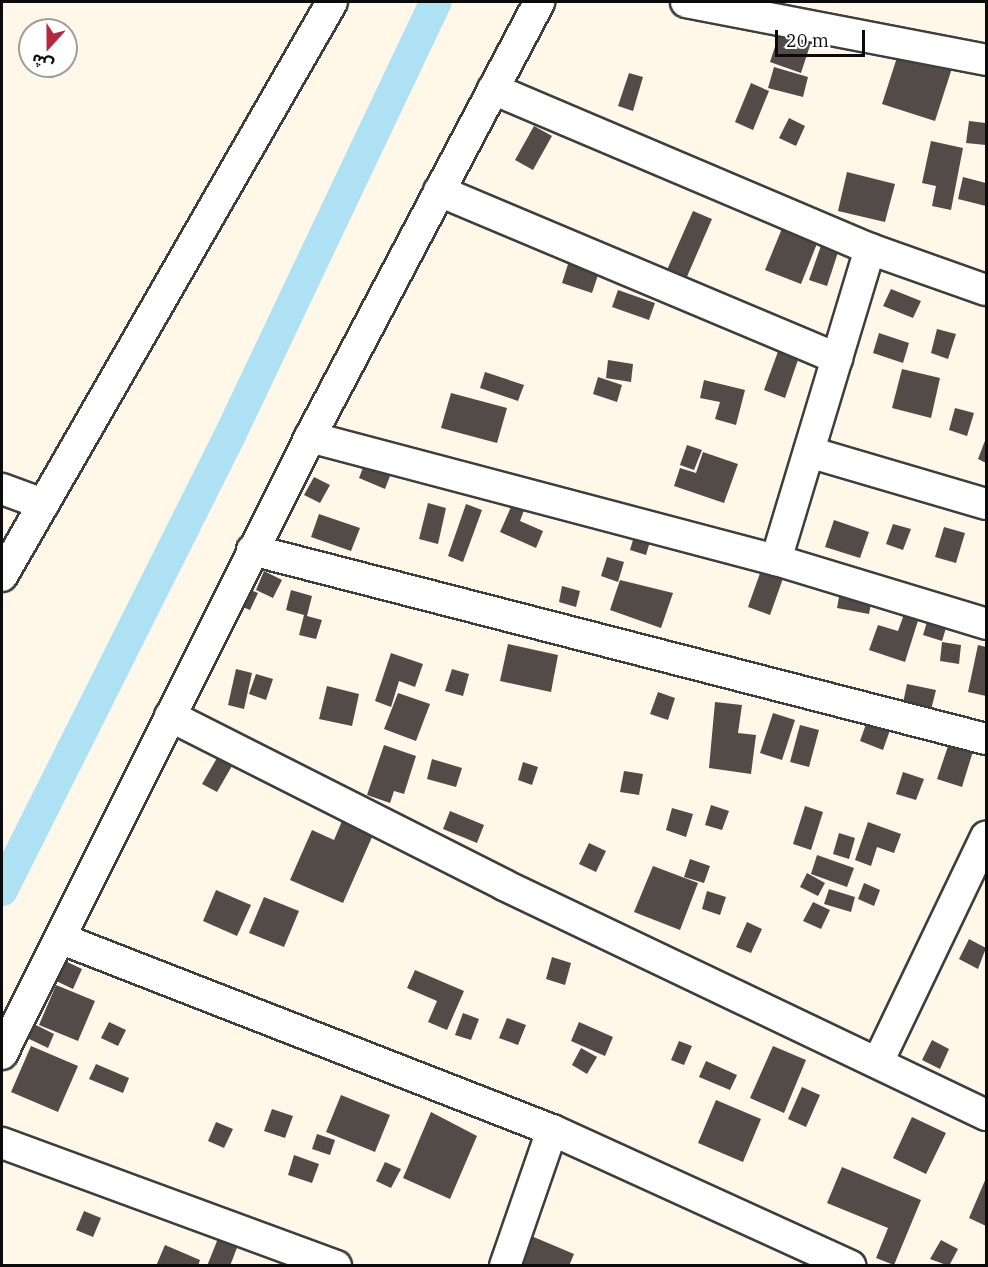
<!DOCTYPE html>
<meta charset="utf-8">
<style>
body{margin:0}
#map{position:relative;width:988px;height:1267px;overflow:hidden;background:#fff8e9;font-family:"IBM Plex Serif","Noto Sans Arabic",serif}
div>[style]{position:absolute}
.canal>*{height:32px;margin:-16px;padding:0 16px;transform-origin:16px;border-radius:16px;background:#afe1f4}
.building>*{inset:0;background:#534b47}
.roads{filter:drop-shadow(2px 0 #3e3e3e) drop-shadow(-2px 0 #3e3e3e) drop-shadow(0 2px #3e3e3e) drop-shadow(0 -2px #3e3e3e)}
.minor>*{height:30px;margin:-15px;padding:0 15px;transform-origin:15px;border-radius:15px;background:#fff}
span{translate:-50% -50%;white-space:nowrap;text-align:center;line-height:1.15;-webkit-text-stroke:6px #fff;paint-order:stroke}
.frame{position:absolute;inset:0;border:3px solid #0b0b0b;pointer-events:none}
.north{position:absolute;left:18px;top:18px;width:60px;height:60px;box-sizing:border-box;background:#fff;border:2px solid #9d9d9d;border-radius:50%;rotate:201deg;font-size:16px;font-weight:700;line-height:24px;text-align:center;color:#0b0b0b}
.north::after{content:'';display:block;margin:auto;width:21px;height:27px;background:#b7273b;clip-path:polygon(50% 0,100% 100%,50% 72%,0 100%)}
.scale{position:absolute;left:775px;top:30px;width:90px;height:27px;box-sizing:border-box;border:3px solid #0b0b0b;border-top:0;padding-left:8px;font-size:18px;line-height:21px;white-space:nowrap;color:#0b0b0b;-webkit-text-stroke:4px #fff;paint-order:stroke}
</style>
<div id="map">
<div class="canal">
<div style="left:2px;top:890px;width:509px;rotate:-63.38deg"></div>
<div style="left:230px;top:435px;width:480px;rotate:-64.6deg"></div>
</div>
<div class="building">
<div style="clip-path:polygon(783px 22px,814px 33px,801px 73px,770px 62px)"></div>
<div style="clip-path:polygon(900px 48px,953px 65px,935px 121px,882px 104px)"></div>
<div style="clip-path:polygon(774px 67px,808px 77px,803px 97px,768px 88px)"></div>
<div style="clip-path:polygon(629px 73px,643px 77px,633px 111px,618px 106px)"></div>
<div style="clip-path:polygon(751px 83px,769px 91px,753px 130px,735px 122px)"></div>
<div style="clip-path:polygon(789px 118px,805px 126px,796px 146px,779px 138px)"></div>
<div style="clip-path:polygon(969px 121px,986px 123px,986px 145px,966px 143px)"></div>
<div style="clip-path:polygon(534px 126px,552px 136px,533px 170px,515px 160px)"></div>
<div style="clip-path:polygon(931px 141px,963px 148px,951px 210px,932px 206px,936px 186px,922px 183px)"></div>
<div style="clip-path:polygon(847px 172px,895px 184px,885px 222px,838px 211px)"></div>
<div style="clip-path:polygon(963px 177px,986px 183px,986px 206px,958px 199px)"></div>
<div style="clip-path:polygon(693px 211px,712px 219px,686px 279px,667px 270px)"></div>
<div style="clip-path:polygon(783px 226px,818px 241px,801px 284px,765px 270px)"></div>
<div style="clip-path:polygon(824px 237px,841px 243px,827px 286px,809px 280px)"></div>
<div style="clip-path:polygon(569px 261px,599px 272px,592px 293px,562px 283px)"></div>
<div style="clip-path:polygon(891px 289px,921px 301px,913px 318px,883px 306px)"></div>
<div style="clip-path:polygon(618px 290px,655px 303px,649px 320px,612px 307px)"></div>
<div style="clip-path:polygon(937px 329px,956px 334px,948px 359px,931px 353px)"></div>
<div style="clip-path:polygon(879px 333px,909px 343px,903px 363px,873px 353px)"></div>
<div style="clip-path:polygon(780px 346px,800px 354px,785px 398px,764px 390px)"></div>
<div style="clip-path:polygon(608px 360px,633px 364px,631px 382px,606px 378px)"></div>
<div style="clip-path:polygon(902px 369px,940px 378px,931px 418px,892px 408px)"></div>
<div style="clip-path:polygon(485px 372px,524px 385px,518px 401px,480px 388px)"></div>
<div style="clip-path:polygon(598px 377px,622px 385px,617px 402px,593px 394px)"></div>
<div style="clip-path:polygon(704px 380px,745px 390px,736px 425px,715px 419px,720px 402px,700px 398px)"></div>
<div style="clip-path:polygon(451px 393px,507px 408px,497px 443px,441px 428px)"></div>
<div style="clip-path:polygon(955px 408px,974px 413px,967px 436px,949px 430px)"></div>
<div style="clip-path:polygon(986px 438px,986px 463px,978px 459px)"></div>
<div style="clip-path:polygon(687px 445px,702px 450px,694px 470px,680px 465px)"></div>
<div style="clip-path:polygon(703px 452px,738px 464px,724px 503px,674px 486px,680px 468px,696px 473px)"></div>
<div style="clip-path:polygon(366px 460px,392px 471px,385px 489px,359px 478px)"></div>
<div style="clip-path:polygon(314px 477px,330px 485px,320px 503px,304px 495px)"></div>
<div style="clip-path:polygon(514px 500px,526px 505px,520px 521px,543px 531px,536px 548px,500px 532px)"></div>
<div style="clip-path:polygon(428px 503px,446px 508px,438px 544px,419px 539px)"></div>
<div style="clip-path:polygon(466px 504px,482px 510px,463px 562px,448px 556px)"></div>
<div style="clip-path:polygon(319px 514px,360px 528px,351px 551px,311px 537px)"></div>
<div style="clip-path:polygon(834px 520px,869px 532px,860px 558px,825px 547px)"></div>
<div style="clip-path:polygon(893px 524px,911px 529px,903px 550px,886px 544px)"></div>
<div style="clip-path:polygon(944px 527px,965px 533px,956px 563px,935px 557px)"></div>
<div style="clip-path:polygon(635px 533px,651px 538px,646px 555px,630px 550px)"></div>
<div style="clip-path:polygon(607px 557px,624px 562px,618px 582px,601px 576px)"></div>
<div style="clip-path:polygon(764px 562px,786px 570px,770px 615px,748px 607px)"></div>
<div style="clip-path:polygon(264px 571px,282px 580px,273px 598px,256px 590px)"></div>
<div style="clip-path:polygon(620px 580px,673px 593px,661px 628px,610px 610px)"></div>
<div style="clip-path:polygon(241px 586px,258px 593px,250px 610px,233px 603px)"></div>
<div style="clip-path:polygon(562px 586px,580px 591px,576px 607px,559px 602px)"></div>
<div style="clip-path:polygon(841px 586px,873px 593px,869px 614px,837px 608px)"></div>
<div style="clip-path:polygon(291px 590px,312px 596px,307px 616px,322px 620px,316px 639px,299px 635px,304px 615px,286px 610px)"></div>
<div style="clip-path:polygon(908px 603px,922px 608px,905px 662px,869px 650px,878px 625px,898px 631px)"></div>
<div style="clip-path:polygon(931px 609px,950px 615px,942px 641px,923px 635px)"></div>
<div style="clip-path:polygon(942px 642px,961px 645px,959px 664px,940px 661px)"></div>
<div style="clip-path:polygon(508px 644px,558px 655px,551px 692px,500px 681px)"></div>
<div style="clip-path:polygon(978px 645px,986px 647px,986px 696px,968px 692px)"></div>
<div style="clip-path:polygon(391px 653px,423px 664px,415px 687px,399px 681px,391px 707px,375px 701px)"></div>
<div style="clip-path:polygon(236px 669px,252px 673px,244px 709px,228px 705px)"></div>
<div style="clip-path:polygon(452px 669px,469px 674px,463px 696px,445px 691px)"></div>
<div style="clip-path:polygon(256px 674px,273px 679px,266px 700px,249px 694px)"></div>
<div style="clip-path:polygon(907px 684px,936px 690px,931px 710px,903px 703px)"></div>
<div style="clip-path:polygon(327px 686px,359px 694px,352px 726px,319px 719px)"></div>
<div style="clip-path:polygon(658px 692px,675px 698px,668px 720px,650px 714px)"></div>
<div style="clip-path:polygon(398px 693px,430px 704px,416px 741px,384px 729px)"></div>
<div style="clip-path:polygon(875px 699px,898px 707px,883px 750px,860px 741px)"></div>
<div style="clip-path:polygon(715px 702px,742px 705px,738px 733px,756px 735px,751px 774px,709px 768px)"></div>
<div style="clip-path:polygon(773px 713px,795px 720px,782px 760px,760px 753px)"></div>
<div style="clip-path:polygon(800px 725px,819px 730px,809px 767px,790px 762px)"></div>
<div style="clip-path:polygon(950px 740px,974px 748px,962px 787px,937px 779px)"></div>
<div style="clip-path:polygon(384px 745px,416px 756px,404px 794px,394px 791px,390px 803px,367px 795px)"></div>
<div style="clip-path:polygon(221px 751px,236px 759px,217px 792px,202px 784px)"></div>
<div style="clip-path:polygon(432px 759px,462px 768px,456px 787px,427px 779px)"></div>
<div style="clip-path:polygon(523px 762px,538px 767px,532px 785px,518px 780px)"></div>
<div style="clip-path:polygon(624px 771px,643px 774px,639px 795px,620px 792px)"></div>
<div style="clip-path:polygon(903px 772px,924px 779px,916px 800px,896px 794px)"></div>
<div style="clip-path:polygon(711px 805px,729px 811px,722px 830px,705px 825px)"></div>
<div style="clip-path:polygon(805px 806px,823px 812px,811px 850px,793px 844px)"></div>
<div style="clip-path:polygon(672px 808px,693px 814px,686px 837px,666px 830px)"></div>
<div style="clip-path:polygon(450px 811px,484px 825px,477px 843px,443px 829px)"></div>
<div style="clip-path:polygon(345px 814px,376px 828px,343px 903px,290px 880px,312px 830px,334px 840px)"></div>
<div style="clip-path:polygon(868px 822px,901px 834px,894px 853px,877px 847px,871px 866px,855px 860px)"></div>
<div style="clip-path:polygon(839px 833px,855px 838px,849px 859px,833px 854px)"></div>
<div style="clip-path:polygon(589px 843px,606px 851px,596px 872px,579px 864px)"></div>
<div style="clip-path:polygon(817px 855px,854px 868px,847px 887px,811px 874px)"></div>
<div style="clip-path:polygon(690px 859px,710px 866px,704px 883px,684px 877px)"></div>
<div style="clip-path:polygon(653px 866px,698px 883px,680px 930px,634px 912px)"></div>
<div style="clip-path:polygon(807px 873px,825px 883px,818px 896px,800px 887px)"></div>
<div style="clip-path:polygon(864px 883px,880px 890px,874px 906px,858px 899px)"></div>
<div style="clip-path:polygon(829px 889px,855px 897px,851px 912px,824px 904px)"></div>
<div style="clip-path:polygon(216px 890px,251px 905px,237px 936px,203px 921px)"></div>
<div style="clip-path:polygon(707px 891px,726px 897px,720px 915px,702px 909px)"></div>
<div style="clip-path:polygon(264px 897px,299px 911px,284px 947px,249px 933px)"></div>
<div style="clip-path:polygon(813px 902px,830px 910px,821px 929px,803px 921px)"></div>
<div style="clip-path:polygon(747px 922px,762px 929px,751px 953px,736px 947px)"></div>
<div style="clip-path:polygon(969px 939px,986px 948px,978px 969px,959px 959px)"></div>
<div style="clip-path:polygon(552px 957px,571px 963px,565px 985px,546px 979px)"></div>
<div style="clip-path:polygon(61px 959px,82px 969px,73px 989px,52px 979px)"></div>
<div style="clip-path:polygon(415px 970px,464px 991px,447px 1030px,428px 1022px,437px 1001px,407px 988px)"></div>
<div style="clip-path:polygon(56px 985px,95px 1001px,78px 1041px,39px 1025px)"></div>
<div style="clip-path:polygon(463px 1013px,479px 1019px,471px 1040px,455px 1035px)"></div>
<div style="clip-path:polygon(507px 1018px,526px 1025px,518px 1045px,499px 1038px)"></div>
<div style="clip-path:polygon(30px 1022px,54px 1034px,48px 1048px,23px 1036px)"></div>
<div style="clip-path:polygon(109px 1022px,126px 1030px,118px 1046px,101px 1038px)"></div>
<div style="clip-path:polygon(579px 1022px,613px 1037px,605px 1056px,571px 1041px)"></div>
<div style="clip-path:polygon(932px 1040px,949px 1049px,940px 1069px,922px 1060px)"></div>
<div style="clip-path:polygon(679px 1041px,692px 1046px,684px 1065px,671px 1060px)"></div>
<div style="clip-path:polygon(31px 1046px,78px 1066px,58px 1112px,11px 1092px)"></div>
<div style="clip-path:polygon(773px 1046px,806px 1060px,784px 1113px,750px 1098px)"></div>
<div style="clip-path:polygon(581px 1048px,597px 1057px,587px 1074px,572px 1065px)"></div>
<div style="clip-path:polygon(706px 1061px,737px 1075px,730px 1090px,699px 1077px)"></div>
<div style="clip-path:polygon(96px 1064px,129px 1078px,123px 1093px,89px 1079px)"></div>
<div style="clip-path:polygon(802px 1087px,820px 1095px,806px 1127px,788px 1119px)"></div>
<div style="clip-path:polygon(341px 1095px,390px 1115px,375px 1152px,326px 1132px)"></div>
<div style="clip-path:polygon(716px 1100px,761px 1119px,743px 1162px,698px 1143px)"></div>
<div style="clip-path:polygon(272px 1109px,293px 1116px,285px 1138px,264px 1131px)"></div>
<div style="clip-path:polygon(431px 1112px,477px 1136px,450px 1199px,403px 1178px)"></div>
<div style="clip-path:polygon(912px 1117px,946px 1133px,926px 1174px,893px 1158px)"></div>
<div style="clip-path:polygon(216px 1122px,233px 1129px,224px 1148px,208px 1141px)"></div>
<div style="clip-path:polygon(317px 1134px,335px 1140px,330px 1155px,312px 1149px)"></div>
<div style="clip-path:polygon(294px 1155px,319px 1164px,312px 1183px,288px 1175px)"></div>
<div style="clip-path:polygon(385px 1162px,401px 1169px,391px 1188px,376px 1181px)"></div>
<div style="clip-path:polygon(842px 1167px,921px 1200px,894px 1265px,876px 1258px,888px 1228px,827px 1203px)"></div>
<div style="clip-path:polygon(986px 1178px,986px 1226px,969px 1218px)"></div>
<div style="clip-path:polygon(84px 1211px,101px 1218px,93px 1237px,76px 1230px)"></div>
<div style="clip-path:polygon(510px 1227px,574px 1254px,569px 1266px,494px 1266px)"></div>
<div style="clip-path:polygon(219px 1236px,238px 1245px,230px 1266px,207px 1266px)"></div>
<div style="clip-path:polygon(941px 1240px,958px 1249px,949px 1266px,930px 1259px)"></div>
<div style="clip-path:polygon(165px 1245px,200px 1260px,198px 1266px,156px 1266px)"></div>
</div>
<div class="roads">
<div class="minor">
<div style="left:686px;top:2px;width:306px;rotate:10.9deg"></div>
<div style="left:493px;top:89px;width:410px;rotate:23deg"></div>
<div style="left:870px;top:249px;width:123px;rotate:19.5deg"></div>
<div style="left:439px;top:191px;width:432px;rotate:22.8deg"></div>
<div style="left:310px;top:437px;width:482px;rotate:14.8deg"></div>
<div style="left:776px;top:560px;width:220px;rotate:16.9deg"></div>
<div style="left:809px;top:452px;width:184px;rotate:16.4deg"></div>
<div style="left:2px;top:489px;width:44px;rotate:20.1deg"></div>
<div style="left:252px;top:550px;width:758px;rotate:14.44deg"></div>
<div style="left:776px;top:560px;width:325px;rotate:-73.2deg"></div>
<div style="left:2px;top:576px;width:662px;rotate:-60.1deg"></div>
<div style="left:170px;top:716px;width:374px;rotate:26.8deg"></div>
<div style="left:504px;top:885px;width:534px;rotate:25.51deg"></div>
<div style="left:62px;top:939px;width:526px;rotate:21.3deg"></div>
<div style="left:552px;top:1130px;width:328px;rotate:24.5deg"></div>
<div style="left:2px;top:1054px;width:690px;rotate:-63.47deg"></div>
<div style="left:310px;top:437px;width:492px;rotate:-62.2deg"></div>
<div style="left:878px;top:1062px;width:250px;rotate:-64.4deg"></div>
<div style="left:2px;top:1143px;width:356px;rotate:20.2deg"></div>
<div style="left:505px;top:1266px;width:144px;rotate:-70.9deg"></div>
</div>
</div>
<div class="frame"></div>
<div class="north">ش</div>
<div class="scale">20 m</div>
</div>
